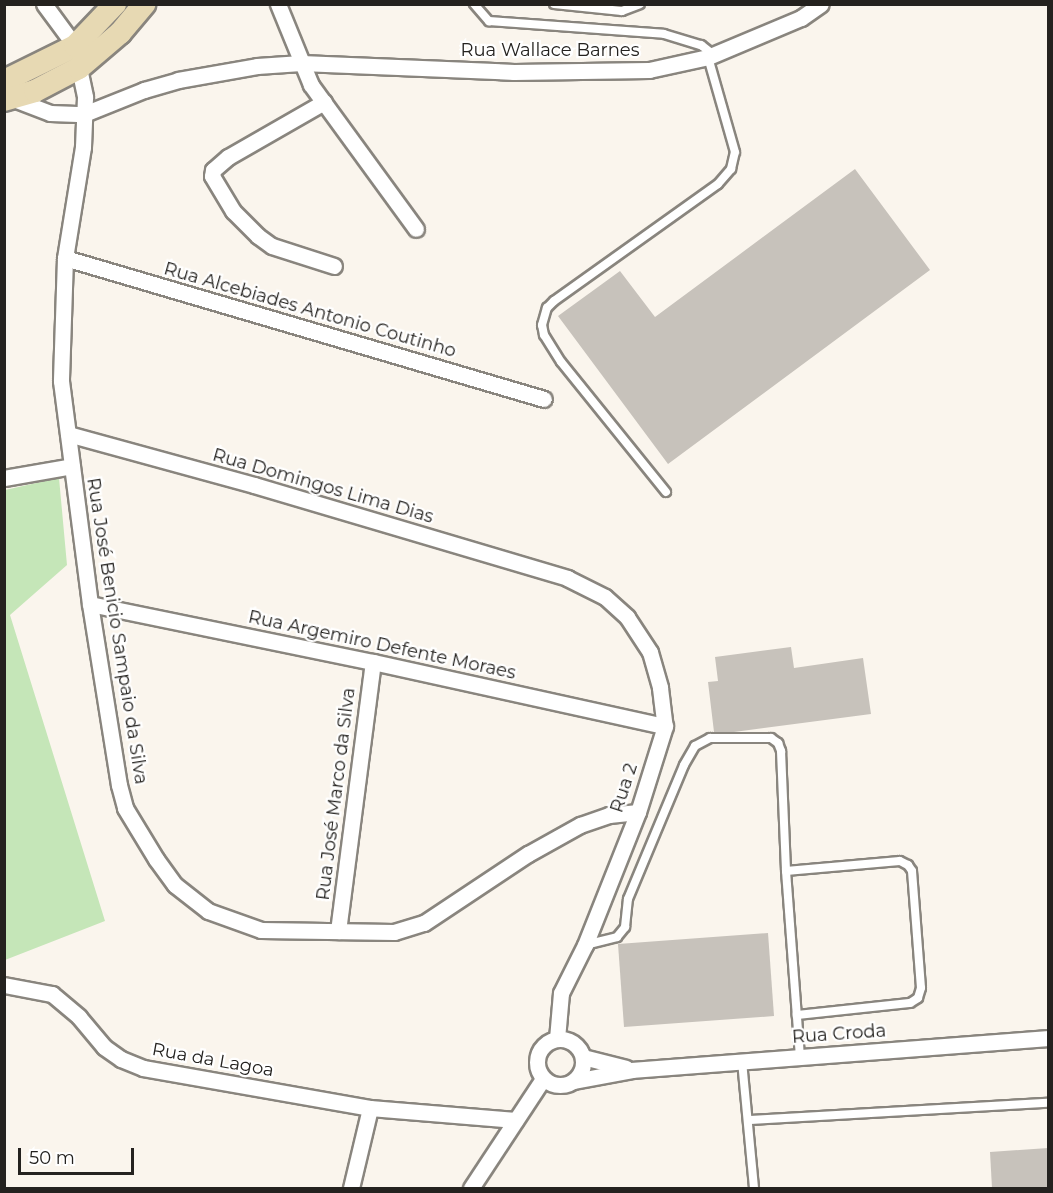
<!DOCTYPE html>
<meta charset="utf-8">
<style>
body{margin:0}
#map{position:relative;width:1053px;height:1193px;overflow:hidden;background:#faf5ed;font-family:Montserrat,sans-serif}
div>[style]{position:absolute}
.green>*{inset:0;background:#c5e6b8}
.building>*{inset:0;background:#c7c2bb}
.roads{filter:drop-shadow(2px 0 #89857e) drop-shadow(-2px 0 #89857e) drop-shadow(0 2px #89857e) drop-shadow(0 -2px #89857e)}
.service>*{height:8px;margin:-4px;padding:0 4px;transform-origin:4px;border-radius:4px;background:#fff}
.minor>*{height:15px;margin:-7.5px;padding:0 7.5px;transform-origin:7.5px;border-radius:7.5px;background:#fff}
.minor>.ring{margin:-7.5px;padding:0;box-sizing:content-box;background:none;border:15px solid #fff;border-radius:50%}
.secondary>*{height:22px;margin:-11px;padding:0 11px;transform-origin:11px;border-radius:11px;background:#e7d9b3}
span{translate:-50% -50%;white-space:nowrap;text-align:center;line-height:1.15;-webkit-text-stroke:4.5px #fff;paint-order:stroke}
.street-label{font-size:18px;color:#24221f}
.frame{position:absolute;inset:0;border:6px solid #24221f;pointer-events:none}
.scale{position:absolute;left:18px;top:1148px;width:116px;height:27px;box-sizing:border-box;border:3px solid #24221f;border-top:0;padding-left:8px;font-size:18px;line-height:21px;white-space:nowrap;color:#24221f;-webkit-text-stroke:4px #fff;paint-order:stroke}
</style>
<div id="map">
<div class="green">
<div style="clip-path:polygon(59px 478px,67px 565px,10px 615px,105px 921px,5px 960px,5px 490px)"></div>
</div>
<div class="building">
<div style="clip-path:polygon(855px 169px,930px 270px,668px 464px,558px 316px,620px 271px,655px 317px)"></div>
<div style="clip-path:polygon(791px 647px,794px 668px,863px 658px,871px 714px,734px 732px,714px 732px,708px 682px,718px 681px,715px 657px)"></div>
<div style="clip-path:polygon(768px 933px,774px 1016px,624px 1027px,618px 944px)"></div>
<div style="clip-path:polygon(1048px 1148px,1048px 1188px,992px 1188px,990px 1152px)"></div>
</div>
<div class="roads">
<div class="service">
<div style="left:474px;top:4px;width:23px;rotate:49deg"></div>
<div style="left:489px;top:21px;width:175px;rotate:4.2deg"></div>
<div style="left:664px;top:34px;width:39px;rotate:17deg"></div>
<div style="left:701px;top:45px;width:16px;rotate:38deg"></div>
<div style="left:554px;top:4px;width:68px;rotate:5.9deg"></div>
<div style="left:622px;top:11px;width:19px;rotate:-21deg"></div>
<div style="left:666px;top:492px;width:167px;rotate:-128.9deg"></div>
<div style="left:561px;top:362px;width:32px;rotate:-122deg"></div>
<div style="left:544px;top:335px;width:10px;rotate:-101deg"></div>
<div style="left:542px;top:325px;width:18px;rotate:-74deg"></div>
<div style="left:547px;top:308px;width:10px;rotate:-45deg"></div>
<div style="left:554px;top:301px;width:201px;rotate:-35.5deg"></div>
<div style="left:718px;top:184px;width:20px;rotate:-49deg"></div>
<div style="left:731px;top:169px;width:17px;rotate:-77deg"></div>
<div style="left:735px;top:152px;width:99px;rotate:-105.9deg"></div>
<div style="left:786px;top:871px;width:114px;rotate:-5deg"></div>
<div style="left:900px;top:861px;width:9px;rotate:27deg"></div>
<div style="left:908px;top:865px;width:7px;rotate:56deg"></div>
<div style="left:912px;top:871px;width:117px;rotate:85.6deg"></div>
<div style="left:921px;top:988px;width:10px;rotate:107deg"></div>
<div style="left:918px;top:998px;width:9px;rotate:148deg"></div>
<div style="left:910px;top:1003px;width:114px;rotate:173.9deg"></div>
<div style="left:585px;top:945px;width:33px;rotate:-14deg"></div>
<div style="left:617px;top:937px;width:13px;rotate:-51deg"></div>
<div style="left:625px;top:927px;width:28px;rotate:-84deg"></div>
<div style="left:628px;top:899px;width:145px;rotate:-67.3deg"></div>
<div style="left:684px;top:765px;width:22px;rotate:-60deg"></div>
<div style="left:695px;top:746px;width:17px;rotate:-28deg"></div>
<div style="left:710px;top:738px;width:61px"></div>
<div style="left:771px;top:738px;width:9px;rotate:36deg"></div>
<div style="left:778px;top:743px;width:9px;rotate:69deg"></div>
<div style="left:781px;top:751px;width:120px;rotate:87.6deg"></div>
<div style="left:786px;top:871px;width:186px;rotate:85.7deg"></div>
<div style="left:742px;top:1061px;width:128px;rotate:84.6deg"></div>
<div style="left:750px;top:1120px;width:298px;rotate:-3.3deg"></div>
</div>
<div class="minor">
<div style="left:44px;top:4px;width:52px;rotate:53.6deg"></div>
<div style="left:278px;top:4px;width:87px;rotate:67.8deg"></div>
<div style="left:311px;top:85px;width:178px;rotate:53.9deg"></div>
<div style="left:79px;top:68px;width:30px;rotate:78deg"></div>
<div style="left:85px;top:97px;width:50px;rotate:92.3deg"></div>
<div style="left:83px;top:147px;width:112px;rotate:99.2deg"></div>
<div style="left:65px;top:258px;width:123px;rotate:91.9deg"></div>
<div style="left:61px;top:381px;width:225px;rotate:82.6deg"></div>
<div style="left:90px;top:604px;width:183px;rotate:80.9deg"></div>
<div style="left:119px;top:785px;width:24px;rotate:75deg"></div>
<div style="left:125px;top:808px;width:60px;rotate:58.7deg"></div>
<div style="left:156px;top:859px;width:32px;rotate:54deg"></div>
<div style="left:175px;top:885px;width:42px;rotate:38.2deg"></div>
<div style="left:208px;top:911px;width:56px;rotate:19.7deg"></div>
<div style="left:261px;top:930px;width:133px;rotate:0.9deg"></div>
<div style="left:394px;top:932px;width:31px;rotate:-17deg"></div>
<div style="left:424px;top:923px;width:125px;rotate:-33.6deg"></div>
<div style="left:528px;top:854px;width:60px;rotate:-29.1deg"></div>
<div style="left:580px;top:825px;width:31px;rotate:-19deg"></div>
<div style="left:609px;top:815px;width:29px;rotate:-6deg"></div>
<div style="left:11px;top:98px;width:42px;rotate:21deg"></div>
<div style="left:50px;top:113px;width:34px;rotate:2deg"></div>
<div style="left:84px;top:114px;width:65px;rotate:-21.8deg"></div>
<div style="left:144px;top:90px;width:35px;rotate:-16deg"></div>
<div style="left:178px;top:80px;width:80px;rotate:-10deg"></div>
<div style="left:257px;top:66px;width:44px;rotate:-3.9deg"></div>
<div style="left:301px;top:63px;width:213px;rotate:2.4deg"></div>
<div style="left:514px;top:72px;width:135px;rotate:-0.8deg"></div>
<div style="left:649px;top:70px;width:60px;rotate:-12.4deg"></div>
<div style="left:708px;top:57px;width:101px;rotate:-22.8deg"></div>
<div style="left:801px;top:18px;width:24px;rotate:-35deg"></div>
<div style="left:324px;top:102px;width:111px;rotate:150.2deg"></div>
<div style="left:228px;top:157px;width:20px;rotate:139deg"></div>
<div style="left:213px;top:170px;width:6px;rotate:99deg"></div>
<div style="left:212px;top:176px;width:41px;rotate:59deg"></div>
<div style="left:233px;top:211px;width:35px;rotate:45deg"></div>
<div style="left:258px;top:236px;width:17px;rotate:36deg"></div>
<div style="left:272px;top:246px;width:65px;rotate:17.9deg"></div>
<div style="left:65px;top:258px;width:499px;rotate:16.4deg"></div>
<div style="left:68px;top:434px;width:193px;rotate:15.3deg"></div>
<div style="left:254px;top:485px;width:327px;rotate:16.5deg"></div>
<div style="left:567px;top:578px;width:42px;rotate:26.6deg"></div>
<div style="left:605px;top:597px;width:30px;rotate:42deg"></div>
<div style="left:627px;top:617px;width:42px;rotate:56.7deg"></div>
<div style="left:650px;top:652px;width:37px;rotate:74deg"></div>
<div style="left:660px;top:688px;width:38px;rotate:83deg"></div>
<div style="left:665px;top:726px;width:90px;rotate:107.4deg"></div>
<div style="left:638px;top:812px;width:143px;rotate:111.7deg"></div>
<div style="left:585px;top:945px;width:54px;rotate:116.6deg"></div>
<div style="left:561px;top:993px;width:46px;rotate:95deg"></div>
<div style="left:4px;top:478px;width:69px;rotate:-10deg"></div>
<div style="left:90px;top:604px;width:289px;rotate:11.6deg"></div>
<div style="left:373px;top:662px;width:299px;rotate:12.4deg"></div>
<div style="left:338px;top:931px;width:271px;rotate:-82.6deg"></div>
<div style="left:4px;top:985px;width:49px;rotate:10.6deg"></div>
<div style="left:52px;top:994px;width:35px;rotate:40deg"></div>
<div style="left:79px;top:1017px;width:39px;rotate:50deg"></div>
<div style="left:104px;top:1047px;width:21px;rotate:35deg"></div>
<div style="left:121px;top:1059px;width:24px;rotate:22deg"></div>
<div style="left:143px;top:1068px;width:230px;rotate:10deg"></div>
<div style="left:370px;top:1108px;width:146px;rotate:4.7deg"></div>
<div class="ring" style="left:537px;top:1039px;width:31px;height:31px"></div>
<div style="left:583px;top:1057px;width:44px;rotate:14.3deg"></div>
<div style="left:574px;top:1081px;width:59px;rotate:-10.7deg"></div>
<div style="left:632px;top:1070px;width:417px;rotate:-4.4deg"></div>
<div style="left:351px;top:1188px;width:82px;rotate:-76.6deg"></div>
<div style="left:471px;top:1188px;width:131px;rotate:-56.6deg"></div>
</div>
<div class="secondary">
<div style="left:4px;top:81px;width:79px;rotate:-26.2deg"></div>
<div style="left:75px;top:46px;width:58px;rotate:-46.4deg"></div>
<div style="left:4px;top:100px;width:32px;rotate:-16deg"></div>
<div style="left:35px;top:91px;width:50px;rotate:-27.6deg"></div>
<div style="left:79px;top:68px;width:54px;rotate:-40.5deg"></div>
<div style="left:120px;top:33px;width:38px;rotate:-50deg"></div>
</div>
</div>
<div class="street-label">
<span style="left:550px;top:50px">Rua Wallace Barnes</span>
<span style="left:310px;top:310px;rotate:16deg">Rua Alcebiades Antonio Coutinho</span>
<span style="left:323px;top:486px;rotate:16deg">Rua Domingos Lima Dias</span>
<span style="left:117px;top:631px;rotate:81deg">Rua José Benicio Sampaio da Silva</span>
<span style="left:382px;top:645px;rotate:12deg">Rua Argemiro Defente Moraes</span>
<span style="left:624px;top:788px;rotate:-72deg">Rua 2</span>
<span style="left:336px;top:794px;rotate:-83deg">Rua José Marco da Silva</span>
<span style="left:839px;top:1034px;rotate:-4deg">Rua Croda</span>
<span style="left:213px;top:1060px;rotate:10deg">Rua da Lagoa</span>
</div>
<div class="frame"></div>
<div class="scale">50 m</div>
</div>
